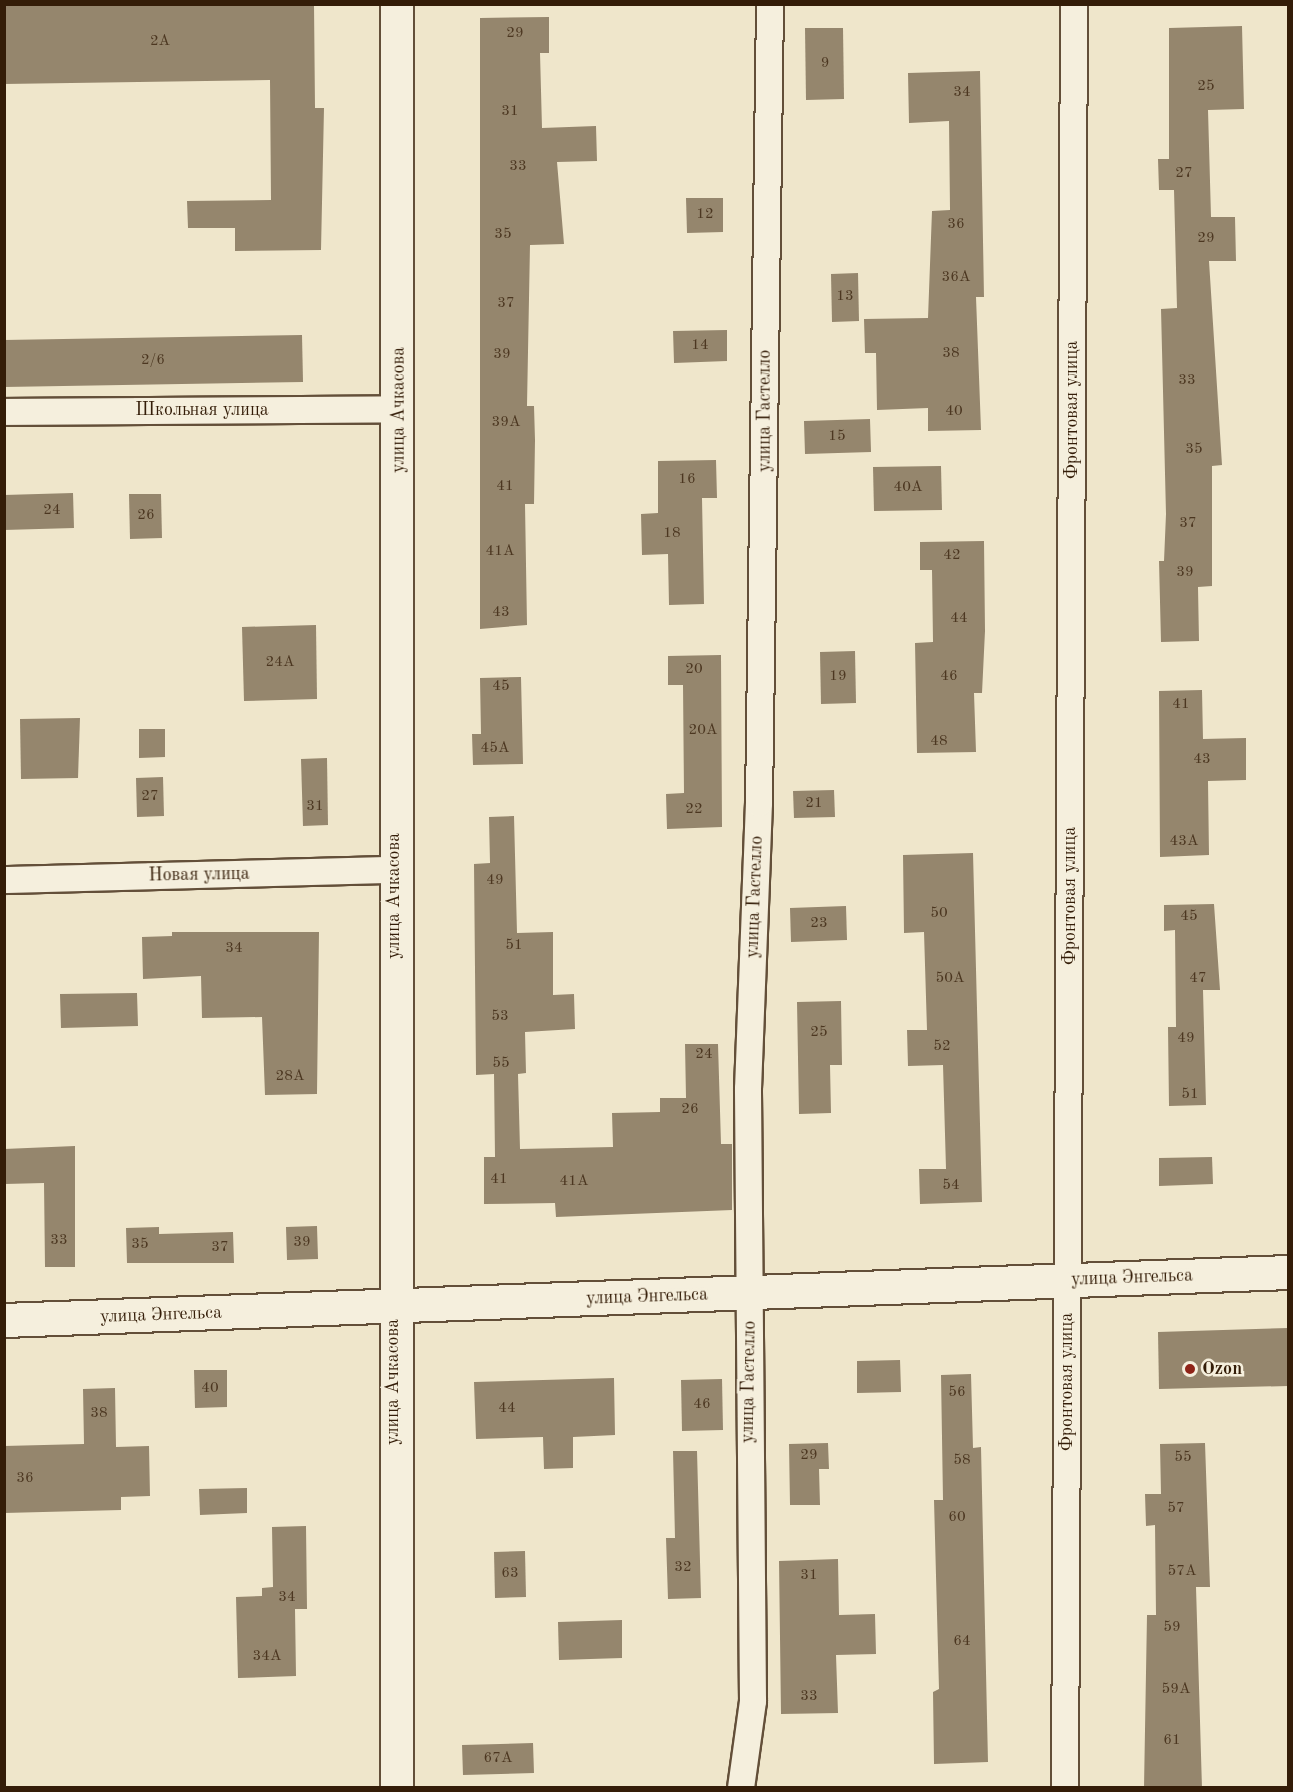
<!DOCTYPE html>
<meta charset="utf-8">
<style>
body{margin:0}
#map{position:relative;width:1293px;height:1792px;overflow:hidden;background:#efe6cb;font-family:"Old Standard TT",serif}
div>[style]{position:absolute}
.building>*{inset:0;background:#95866d}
.roads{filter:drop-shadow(2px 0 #634f39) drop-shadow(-2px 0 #634f39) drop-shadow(0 2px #634f39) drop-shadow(0 -2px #634f39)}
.minor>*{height:26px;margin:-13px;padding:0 13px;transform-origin:13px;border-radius:13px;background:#f5efdd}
.tertiary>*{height:32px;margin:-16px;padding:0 16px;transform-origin:16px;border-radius:16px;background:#f5efdd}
.secondary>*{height:33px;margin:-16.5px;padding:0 16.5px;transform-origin:16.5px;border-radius:16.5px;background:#f5efdd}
.dots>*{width:16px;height:16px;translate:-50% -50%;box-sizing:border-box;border:3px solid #f5efdd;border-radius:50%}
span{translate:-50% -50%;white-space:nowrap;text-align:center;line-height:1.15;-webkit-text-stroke:5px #f5efdd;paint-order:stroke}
.number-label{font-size:15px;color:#4c3721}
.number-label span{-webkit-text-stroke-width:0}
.street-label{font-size:18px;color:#341d08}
.poi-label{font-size:18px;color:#341d08;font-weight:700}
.left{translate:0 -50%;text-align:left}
.frame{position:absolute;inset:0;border:6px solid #341d08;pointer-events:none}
</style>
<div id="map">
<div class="building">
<div style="clip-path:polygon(4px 4px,314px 4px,315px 108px,324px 108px,321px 250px,235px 251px,235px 228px,188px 228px,187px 201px,271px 200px,270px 80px,4px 84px)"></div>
<div style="clip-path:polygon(549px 17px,549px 53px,540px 53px,542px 128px,596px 126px,597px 161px,557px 162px,564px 244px,530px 245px,527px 406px,534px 406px,535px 440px,534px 504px,525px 504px,527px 625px,480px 629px,480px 18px)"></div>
<div style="clip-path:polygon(1242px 26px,1244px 109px,1208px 110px,1211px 217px,1235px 217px,1236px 261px,1209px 261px,1222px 465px,1212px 466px,1212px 586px,1198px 587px,1199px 641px,1161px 642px,1159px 561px,1164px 561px,1166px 514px,1161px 309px,1177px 308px,1174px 190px,1159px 190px,1158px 159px,1169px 159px,1169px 28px)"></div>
<div style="clip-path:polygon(805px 28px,843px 28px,844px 99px,806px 100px)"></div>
<div style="clip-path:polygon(980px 71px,984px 297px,976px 297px,981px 430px,928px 431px,928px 408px,877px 410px,876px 353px,865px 353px,864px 319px,928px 318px,932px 211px,950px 210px,949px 121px,909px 123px,908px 73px)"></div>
<div style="clip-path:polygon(686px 198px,723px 198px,723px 232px,687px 233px)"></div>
<div style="clip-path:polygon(858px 273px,859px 321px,832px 322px,831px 274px)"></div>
<div style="clip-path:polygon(727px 330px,727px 361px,674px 363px,673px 331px)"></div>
<div style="clip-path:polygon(302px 335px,303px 382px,4px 387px,4px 340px)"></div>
<div style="clip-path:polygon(870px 419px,871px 452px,805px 454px,804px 421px)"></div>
<div style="clip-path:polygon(716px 460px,717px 498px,702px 498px,704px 604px,669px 605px,668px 554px,642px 555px,641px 514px,658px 513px,658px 461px)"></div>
<div style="clip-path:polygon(941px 466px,942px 510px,874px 511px,873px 467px)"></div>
<div style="clip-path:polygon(73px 493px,74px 528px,4px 530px,4px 495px)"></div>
<div style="clip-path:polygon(129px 494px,161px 494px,162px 538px,130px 539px)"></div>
<div style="clip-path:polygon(984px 541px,985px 631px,982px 693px,974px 693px,976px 752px,917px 753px,915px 643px,933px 642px,932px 570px,920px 570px,920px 542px)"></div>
<div style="clip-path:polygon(316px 625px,317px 699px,244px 701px,242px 627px)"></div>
<div style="clip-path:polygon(855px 651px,856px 703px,821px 704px,820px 652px)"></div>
<div style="clip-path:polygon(721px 655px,722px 827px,667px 829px,666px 794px,684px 793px,683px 685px,668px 685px,668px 656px)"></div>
<div style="clip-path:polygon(521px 677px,523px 764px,473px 765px,472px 734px,481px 734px,480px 678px)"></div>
<div style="clip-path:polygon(1202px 690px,1203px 739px,1246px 738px,1246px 780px,1208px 781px,1209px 855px,1160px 857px,1159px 691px)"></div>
<div style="clip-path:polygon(80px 718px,78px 778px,21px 779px,20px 719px)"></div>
<div style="clip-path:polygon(139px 729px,165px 729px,165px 757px,139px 758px)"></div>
<div style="clip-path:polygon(327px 758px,328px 825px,303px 826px,301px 759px)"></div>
<div style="clip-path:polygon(163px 777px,164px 816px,137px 817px,136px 778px)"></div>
<div style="clip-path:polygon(834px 790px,835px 817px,794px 818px,793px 791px)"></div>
<div style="clip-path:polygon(514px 816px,517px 933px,553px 932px,553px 995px,574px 994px,575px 1029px,525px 1032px,526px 1073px,518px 1074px,520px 1149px,613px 1147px,612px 1113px,660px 1112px,660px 1098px,686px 1098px,685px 1044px,718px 1044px,721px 1144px,732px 1144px,732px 1210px,556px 1217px,555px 1203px,484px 1204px,484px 1157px,495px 1157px,494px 1074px,476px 1075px,474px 864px,490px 863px,489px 817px)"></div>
<div style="clip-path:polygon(973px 853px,982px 1202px,920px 1204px,919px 1169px,946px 1169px,943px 1065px,908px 1066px,907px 1030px,927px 1030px,924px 932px,904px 933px,903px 855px)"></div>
<div style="clip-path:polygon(1214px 904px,1220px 990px,1203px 990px,1206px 1105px,1169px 1106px,1168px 1027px,1176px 1027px,1175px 930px,1164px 931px,1164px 905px)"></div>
<div style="clip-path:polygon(846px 906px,847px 940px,791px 942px,790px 908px)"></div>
<div style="clip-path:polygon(172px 932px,319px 932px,317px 1094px,265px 1095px,262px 1017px,202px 1018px,201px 976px,143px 979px,142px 937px,172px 936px)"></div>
<div style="clip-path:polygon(137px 993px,138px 1026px,61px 1028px,60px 994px)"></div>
<div style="clip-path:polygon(841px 1001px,842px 1065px,830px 1065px,831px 1113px,799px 1114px,797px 1002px)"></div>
<div style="clip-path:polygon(75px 1146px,75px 1267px,45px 1267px,44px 1183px,5px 1184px,4px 1149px)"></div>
<div style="clip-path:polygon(1212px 1157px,1213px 1184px,1159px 1186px,1159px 1158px)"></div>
<div style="clip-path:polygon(317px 1226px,318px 1259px,287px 1260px,286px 1227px)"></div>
<div style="clip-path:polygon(159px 1227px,159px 1234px,233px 1232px,234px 1263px,127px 1263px,126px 1228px)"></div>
<div style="clip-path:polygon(1288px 1328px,1288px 1386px,1159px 1389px,1158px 1332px)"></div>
<div style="clip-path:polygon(900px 1360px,901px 1392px,857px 1393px,857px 1361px)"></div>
<div style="clip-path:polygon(194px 1370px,227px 1370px,227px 1407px,195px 1408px)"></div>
<div style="clip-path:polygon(971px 1374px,973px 1448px,981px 1447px,988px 1762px,934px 1764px,933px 1692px,939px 1689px,934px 1500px,943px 1500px,941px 1375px)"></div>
<div style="clip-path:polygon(614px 1378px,615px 1435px,573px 1437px,573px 1468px,544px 1469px,543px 1437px,476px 1439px,474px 1382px)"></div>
<div style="clip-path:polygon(722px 1379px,723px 1430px,682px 1431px,681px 1380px)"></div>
<div style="clip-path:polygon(115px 1388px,116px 1447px,149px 1446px,150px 1496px,121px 1497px,121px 1510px,4px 1513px,4px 1446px,84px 1444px,83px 1389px)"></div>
<div style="clip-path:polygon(828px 1443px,829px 1469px,819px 1469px,820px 1505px,790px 1505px,789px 1444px)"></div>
<div style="clip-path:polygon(1205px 1443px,1210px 1587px,1196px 1587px,1202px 1788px,1144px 1788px,1147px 1615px,1156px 1615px,1155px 1525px,1146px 1526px,1145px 1494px,1161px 1494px,1160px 1444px)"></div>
<div style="clip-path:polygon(673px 1451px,697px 1451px,701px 1598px,668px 1599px,666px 1538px,675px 1538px)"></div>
<div style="clip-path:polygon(247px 1488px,247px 1513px,200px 1515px,199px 1489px)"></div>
<div style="clip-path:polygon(306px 1526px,307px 1609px,295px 1609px,296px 1676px,238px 1678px,236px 1597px,262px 1596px,262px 1588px,273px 1587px,272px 1527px)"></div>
<div style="clip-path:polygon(525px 1551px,526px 1597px,495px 1598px,494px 1552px)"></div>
<div style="clip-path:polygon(838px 1559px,839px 1615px,875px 1614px,876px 1654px,836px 1655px,838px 1713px,781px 1714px,779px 1561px)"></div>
<div style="clip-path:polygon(622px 1620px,622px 1658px,559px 1660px,558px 1622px)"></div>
<div style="clip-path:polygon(533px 1743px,534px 1773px,463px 1775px,462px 1745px)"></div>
</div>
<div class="roads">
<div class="minor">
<div style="left:4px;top:412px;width:396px;rotate:-0.4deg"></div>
<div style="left:4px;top:880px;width:389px;rotate:-1.5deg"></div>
<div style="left:741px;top:1788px;width:88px;rotate:-82.1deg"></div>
<div style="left:753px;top:1701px;width:612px;rotate:-90.47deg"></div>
<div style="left:748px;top:1089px;width:286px;rotate:-87.8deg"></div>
<div style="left:759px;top:803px;width:799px;rotate:-89.21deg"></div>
<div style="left:1065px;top:1788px;width:1784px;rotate:-89.71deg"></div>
</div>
<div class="tertiary">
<div style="left:397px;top:4px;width:1784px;rotate:90deg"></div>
</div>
<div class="secondary">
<div style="left:4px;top:1320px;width:1285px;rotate:-2.14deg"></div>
</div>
</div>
<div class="dots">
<div style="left:1190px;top:1369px;background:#8f2418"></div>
</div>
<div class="number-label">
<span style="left:515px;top:34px">29</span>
<span style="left:160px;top:42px">2А</span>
<span style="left:825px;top:64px">9</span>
<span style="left:1206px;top:87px">25</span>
<span style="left:962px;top:93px">34</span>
<span style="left:510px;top:112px">31</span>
<span style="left:518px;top:167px">33</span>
<span style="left:1184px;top:174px">27</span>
<span style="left:705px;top:215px">12</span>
<span style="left:956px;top:225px">36</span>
<span style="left:503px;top:235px">35</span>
<span style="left:1206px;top:239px">29</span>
<span style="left:956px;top:278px">36А</span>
<span style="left:845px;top:297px">13</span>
<span style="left:506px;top:304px">37</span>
<span style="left:700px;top:346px">14</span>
<span style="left:951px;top:354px">38</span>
<span style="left:502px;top:355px">39</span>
<span style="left:153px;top:361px">2/6</span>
<span style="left:1187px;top:381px">33</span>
<span style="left:954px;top:412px">40</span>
<span style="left:506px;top:423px">39А</span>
<span style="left:837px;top:437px">15</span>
<span style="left:1194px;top:450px">35</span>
<span style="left:687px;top:480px">16</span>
<span style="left:505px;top:487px">41</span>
<span style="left:908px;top:488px">40А</span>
<span style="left:52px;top:511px">24</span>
<span style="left:146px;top:516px">26</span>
<span style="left:1188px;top:524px">37</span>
<span style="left:672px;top:534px">18</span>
<span style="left:500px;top:552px">41А</span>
<span style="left:952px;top:556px">42</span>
<span style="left:1185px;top:573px">39</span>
<span style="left:501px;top:613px">43</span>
<span style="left:959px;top:619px">44</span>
<span style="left:280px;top:663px">24А</span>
<span style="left:694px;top:670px">20</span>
<span style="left:838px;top:677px">19</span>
<span style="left:949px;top:677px">46</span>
<span style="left:501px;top:687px">45</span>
<span style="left:1181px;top:705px">41</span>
<span style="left:703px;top:731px">20А</span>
<span style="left:939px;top:742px">48</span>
<span style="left:495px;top:749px">45А</span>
<span style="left:1202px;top:760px">43</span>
<span style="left:150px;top:797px">27</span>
<span style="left:814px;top:804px">21</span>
<span style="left:315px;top:807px">31</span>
<span style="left:694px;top:810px">22</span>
<span style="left:1184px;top:842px">43А</span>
<span style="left:495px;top:881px">49</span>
<span style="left:939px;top:914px">50</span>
<span style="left:1189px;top:917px">45</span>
<span style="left:819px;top:924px">23</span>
<span style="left:514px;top:946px">51</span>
<span style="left:234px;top:949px">34</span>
<span style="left:950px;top:979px">50А</span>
<span style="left:1198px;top:979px">47</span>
<span style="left:500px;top:1017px">53</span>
<span style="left:819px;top:1033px">25</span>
<span style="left:1186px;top:1039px">49</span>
<span style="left:942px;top:1047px">52</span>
<span style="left:704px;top:1055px">24</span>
<span style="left:501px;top:1064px">55</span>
<span style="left:290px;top:1077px">28А</span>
<span style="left:1190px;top:1095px">51</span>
<span style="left:690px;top:1110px">26</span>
<span style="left:499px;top:1180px">41</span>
<span style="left:574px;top:1182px">41А</span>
<span style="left:951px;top:1186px">54</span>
<span style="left:59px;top:1241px">33</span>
<span style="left:302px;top:1243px">39</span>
<span style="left:140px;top:1245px">35</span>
<span style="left:220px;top:1248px">37</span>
<span style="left:210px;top:1389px">40</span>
<span style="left:957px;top:1393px">56</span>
<span style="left:702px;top:1405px">46</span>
<span style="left:507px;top:1409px">44</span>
<span style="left:99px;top:1414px">38</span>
<span style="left:809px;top:1456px">29</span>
<span style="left:1183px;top:1458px">55</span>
<span style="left:962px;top:1461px">58</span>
<span style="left:25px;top:1479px">36</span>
<span style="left:1176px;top:1509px">57</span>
<span style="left:957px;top:1518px">60</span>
<span style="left:683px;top:1568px">32</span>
<span style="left:1182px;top:1572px">57А</span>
<span style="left:510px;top:1574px">63</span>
<span style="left:809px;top:1576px">31</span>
<span style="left:287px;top:1598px">34</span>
<span style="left:1172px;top:1628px">59</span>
<span style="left:962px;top:1642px">64</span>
<span style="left:267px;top:1657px">34А</span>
<span style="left:1176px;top:1690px">59А</span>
<span style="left:809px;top:1697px">33</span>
<span style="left:1172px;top:1741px">61</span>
<span style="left:498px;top:1759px">67А</span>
</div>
<div class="street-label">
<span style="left:202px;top:410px">Школьная улица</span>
<span style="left:399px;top:410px;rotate:-90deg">улица Ачкасова</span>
<span style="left:1072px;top:410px;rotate:-90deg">Фронтовая улица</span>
<span style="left:765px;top:411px;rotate:-90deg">улица Гастелло</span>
<span style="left:199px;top:875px;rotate:-1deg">Новая улица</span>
<span style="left:394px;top:896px;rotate:-90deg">улица Ачкасова</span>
<span style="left:1070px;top:896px;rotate:-90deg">Фронтовая улица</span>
<span style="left:755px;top:897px;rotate:-88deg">улица Гастелло</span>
<span style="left:1132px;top:1278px;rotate:-2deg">улица Энгельса</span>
<span style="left:647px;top:1297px;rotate:-2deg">улица Энгельса</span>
<span style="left:161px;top:1315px;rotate:-2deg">улица Энгельса</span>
<span style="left:393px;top:1382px;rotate:-90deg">улица Ачкасова</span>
<span style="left:749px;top:1382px;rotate:-89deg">улица Гастелло</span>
<span style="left:1067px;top:1382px;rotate:-90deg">Фронтовая улица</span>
</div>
<div class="poi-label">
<span class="left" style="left:1202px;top:1369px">Ozon</span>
</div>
<div class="frame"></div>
</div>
